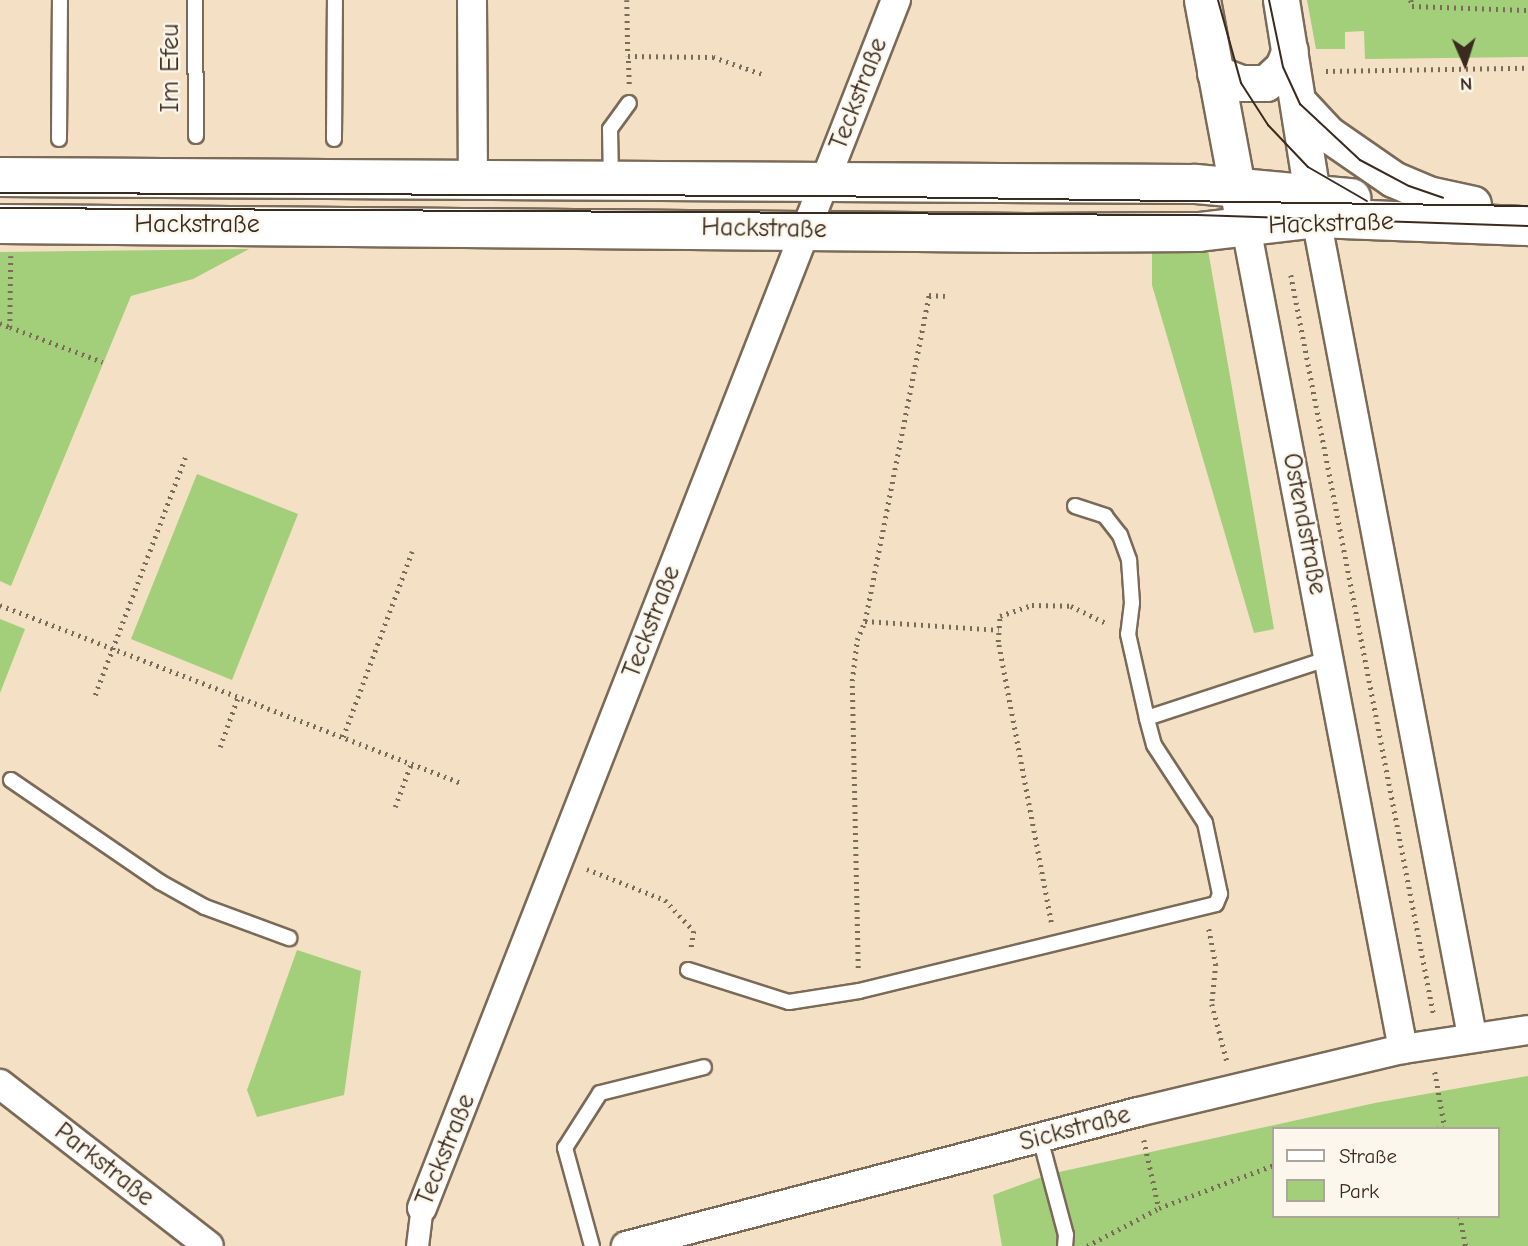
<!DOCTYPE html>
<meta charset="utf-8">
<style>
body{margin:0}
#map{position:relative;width:1528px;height:1246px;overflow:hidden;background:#f3e0c5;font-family:"Comic Neue",sans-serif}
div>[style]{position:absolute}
.green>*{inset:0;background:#a3ce7a}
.path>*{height:4.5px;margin-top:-2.25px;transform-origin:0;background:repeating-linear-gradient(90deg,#7b6a58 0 2px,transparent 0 7px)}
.roads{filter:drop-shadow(2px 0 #7b6a58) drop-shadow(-2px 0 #7b6a58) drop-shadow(0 2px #7b6a58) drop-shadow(0 -2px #7b6a58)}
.service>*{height:14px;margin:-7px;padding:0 7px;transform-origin:7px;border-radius:7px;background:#fff}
.pedestrian>*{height:21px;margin:-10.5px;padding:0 10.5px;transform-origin:10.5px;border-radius:10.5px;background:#fff}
.minor>*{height:28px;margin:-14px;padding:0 14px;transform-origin:14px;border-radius:14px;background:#fff}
.tertiary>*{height:35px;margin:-17.5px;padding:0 17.5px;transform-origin:17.5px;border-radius:17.5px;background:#fff}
.secondary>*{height:38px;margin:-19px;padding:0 19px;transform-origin:19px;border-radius:19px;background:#fff}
.tram>*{height:2px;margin:-1px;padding:0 1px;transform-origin:1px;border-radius:1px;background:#3b2a1e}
span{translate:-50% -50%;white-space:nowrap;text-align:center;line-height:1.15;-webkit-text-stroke:5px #fbf7ec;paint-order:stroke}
.street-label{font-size:26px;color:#3b2a1e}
.legend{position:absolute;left:1272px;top:1127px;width:228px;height:91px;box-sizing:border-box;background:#fbf7ec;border:2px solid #aea59a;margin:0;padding:9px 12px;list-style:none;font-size:21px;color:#3b2a1e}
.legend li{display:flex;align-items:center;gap:14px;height:35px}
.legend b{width:35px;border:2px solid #aea59a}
.north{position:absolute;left:1430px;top:28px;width:70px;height:70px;-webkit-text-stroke:5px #fbf7ec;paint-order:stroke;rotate:177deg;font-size:19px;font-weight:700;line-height:28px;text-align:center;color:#3b2a1e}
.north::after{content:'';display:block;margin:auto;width:24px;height:32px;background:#3b2a1e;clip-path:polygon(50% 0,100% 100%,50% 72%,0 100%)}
</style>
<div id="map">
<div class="green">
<div style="clip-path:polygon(1307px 0,1528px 0,1528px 57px,1365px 59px,1364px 31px,1345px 32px,1345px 49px,1316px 49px)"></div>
<div style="clip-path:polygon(249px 249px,193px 279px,131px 296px,11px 586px,0 581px,0 252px)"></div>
<div style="clip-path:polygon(1208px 250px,1274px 629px,1254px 633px,1152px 285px,1152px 252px)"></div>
<div style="clip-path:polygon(197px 474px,298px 514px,232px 680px,131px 639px)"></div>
<div style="clip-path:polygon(0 619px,25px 629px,0 693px)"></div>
<div style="clip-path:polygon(297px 950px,361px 971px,344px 1095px,257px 1117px,247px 1090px)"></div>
<div style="clip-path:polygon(evenodd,1528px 1076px,1528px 1246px,1002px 1246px,993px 1195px,1050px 1174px,1375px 1103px,1528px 1076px,1274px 1129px,1498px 1129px,1498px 1216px,1274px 1216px,1274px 1129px)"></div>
</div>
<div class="path">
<div style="left:627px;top:0;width:56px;rotate:89deg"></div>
<div style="left:1411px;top:0;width:6px;rotate:81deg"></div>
<div style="left:1412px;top:6px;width:116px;rotate:2deg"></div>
<div style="left:1326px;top:71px;width:202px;rotate:-0.9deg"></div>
<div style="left:629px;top:84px;width:28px;rotate:-92deg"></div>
<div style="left:628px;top:56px;width:85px;rotate:0.7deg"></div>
<div style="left:713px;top:57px;width:52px;rotate:19.1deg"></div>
<div style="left:11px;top:256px;width:71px;rotate:90.8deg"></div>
<div style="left:10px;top:327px;width:99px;rotate:20.6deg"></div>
<div style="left:1291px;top:275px;width:755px;rotate:79.08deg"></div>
<div style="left:0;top:323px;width:11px;rotate:22deg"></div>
<div style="left:0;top:605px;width:494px;rotate:21.1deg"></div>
<div style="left:865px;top:621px;width:332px;rotate:-78.9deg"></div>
<div style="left:929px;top:295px;width:16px;rotate:4deg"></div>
<div style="left:95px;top:695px;width:254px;rotate:-69.2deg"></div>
<div style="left:343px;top:737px;width:198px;rotate:-69.6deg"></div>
<div style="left:220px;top:747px;width:53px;rotate:-70.2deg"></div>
<div style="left:395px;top:807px;width:46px;rotate:-69.6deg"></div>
<div style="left:587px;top:869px;width:84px;rotate:21.7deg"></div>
<div style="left:665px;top:900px;width:42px;rotate:46.9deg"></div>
<div style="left:694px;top:931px;width:18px;rotate:99deg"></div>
<div style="left:1051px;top:922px;width:285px;rotate:-100.7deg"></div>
<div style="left:998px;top:642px;width:26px;rotate:-86deg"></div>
<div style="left:1000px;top:616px;width:34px;rotate:-19deg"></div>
<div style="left:1032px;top:605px;width:39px;rotate:1deg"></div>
<div style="left:1071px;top:606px;width:41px;rotate:25.9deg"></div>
<div style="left:1209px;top:929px;width:36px;rotate:79deg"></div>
<div style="left:1216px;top:964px;width:40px;rotate:95.7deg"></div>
<div style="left:1212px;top:1004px;width:59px;rotate:75.3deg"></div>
<div style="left:858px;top:968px;width:287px;rotate:-91.2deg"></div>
<div style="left:852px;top:681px;width:41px;rotate:-83deg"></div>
<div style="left:857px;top:640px;width:21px;rotate:-67deg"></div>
<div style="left:865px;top:621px;width:134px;rotate:3.8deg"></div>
<div style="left:1435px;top:1072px;width:58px;rotate:80deg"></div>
<div style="left:1437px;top:1129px;width:7px;rotate:-16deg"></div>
<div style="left:1144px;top:1140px;width:70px;rotate:77.6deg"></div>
<div style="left:1460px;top:1216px;width:31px;rotate:79deg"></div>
<div style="left:1087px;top:1246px;width:81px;rotate:-27.8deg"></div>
<div style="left:1159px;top:1208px;width:123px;rotate:-20.5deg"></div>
</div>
<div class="roads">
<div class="service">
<div style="left:195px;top:0;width:136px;rotate:89.6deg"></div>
<div style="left:59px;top:139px;width:139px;rotate:-89.6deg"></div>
<div style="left:334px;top:139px;width:139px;rotate:-89.6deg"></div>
<div style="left:611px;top:180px;width:51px;rotate:-91.1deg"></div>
<div style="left:610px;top:129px;width:32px;rotate:-54deg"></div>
<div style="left:1075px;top:506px;width:32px;rotate:18deg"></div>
<div style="left:1105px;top:516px;width:24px;rotate:52deg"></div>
<div style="left:1120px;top:535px;width:27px;rotate:70deg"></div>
<div style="left:1129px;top:560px;width:43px;rotate:86deg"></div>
<div style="left:1132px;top:603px;width:31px;rotate:97deg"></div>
<div style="left:1128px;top:634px;width:86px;rotate:77.3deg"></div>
<div style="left:11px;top:780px;width:181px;rotate:34.4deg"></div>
<div style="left:160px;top:882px;width:51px;rotate:29.1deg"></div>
<div style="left:205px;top:907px;width:90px;rotate:20.3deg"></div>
<div style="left:688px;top:970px;width:106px;rotate:17.6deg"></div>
<div style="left:789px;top:1002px;width:71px;rotate:-8.9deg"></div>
<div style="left:859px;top:991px;width:367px;rotate:-13.7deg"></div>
<div style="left:1216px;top:904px;width:11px;rotate:-68deg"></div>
<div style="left:1220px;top:894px;width:73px;rotate:-101.9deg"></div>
<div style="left:1205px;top:823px;width:93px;rotate:-123.2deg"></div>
<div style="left:1154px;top:745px;width:28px;rotate:-105deg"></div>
<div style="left:1147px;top:718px;width:193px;rotate:-18.2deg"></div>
<div style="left:1040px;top:1138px;width:100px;rotate:75deg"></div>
<div style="left:1066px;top:1235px;width:11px;rotate:95deg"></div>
<div style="left:592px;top:1246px;width:102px;rotate:-105.4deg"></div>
<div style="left:565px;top:1148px;width:65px;rotate:-57.5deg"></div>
<div style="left:600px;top:1093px;width:107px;rotate:-14deg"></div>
</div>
<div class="pedestrian">
<div style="left:417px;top:1246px;width:38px;rotate:-83deg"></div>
</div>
<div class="minor">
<div style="left:472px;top:0;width:181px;rotate:89.7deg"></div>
<div style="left:1316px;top:218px;width:833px;rotate:79.2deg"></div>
<div style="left:1246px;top:227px;width:837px;rotate:79.19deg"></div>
<div style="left:0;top:1084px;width:264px;rotate:37.8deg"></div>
<div style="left:422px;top:1208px;width:1298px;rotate:-68.58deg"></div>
<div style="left:626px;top:1246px;width:529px;rotate:-14.67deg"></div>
<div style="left:1138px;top:1112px;width:272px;rotate:-13.4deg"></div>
<div style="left:1403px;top:1049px;width:126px;rotate:-8.6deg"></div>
</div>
<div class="tertiary">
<div style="left:1202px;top:0;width:217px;rotate:79.4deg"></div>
<div style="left:1281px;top:0;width:221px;rotate:80.9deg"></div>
<div style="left:1215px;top:73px;width:28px;rotate:21deg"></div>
<div style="left:1241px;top:83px;width:25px"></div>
<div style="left:1266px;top:83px;width:23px;rotate:-43deg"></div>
<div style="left:1283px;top:67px;width:18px;rotate:-68deg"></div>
<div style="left:1300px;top:104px;width:41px;rotate:47deg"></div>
<div style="left:1328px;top:134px;width:79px;rotate:34.7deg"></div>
<div style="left:1393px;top:179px;width:38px;rotate:23deg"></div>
<div style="left:1428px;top:194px;width:46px;rotate:12.5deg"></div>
</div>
<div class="secondary">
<div style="left:0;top:177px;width:1196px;rotate:0.34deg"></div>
<div style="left:1196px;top:184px;width:156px;rotate:5.2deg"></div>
<div style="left:0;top:224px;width:1027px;rotate:0.5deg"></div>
<div style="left:1027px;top:233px;width:172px;rotate:-0.3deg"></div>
<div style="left:1199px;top:232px;width:118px;rotate:-6.8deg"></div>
<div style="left:1316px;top:218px;width:212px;rotate:2.2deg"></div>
</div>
</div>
<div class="tram">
<div style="left:1218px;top:0;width:86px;rotate:74.5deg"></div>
<div style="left:1241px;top:83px;width:50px;rotate:57.3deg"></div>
<div style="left:1268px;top:125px;width:58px;rotate:46.4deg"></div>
<div style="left:1308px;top:167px;width:68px;rotate:30deg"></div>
<div style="left:1269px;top:0;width:68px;rotate:78.2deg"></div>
<div style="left:1283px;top:67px;width:41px;rotate:65.3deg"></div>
<div style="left:1300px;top:104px;width:82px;rotate:43deg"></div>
<div style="left:1360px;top:160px;width:55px;rotate:28deg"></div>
<div style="left:1409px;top:186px;width:36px;rotate:19deg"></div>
<div style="left:0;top:193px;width:821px;rotate:0.21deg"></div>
<div style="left:821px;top:196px;width:707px;rotate:0.81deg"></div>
<div style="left:0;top:208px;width:1197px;rotate:0.34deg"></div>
<div style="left:1197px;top:215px;width:331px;rotate:1.9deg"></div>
</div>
<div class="street-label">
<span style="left:171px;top:68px;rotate:-90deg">Im Efeu</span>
<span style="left:859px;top:94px;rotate:-69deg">Teckstraße</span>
<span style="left:1331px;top:224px;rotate:-2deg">Hackstraße</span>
<span style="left:197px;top:225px">Hackstraße</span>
<span style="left:764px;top:229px;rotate:1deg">Hackstraße</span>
<span style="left:1304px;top:524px;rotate:79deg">Ostendstraße</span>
<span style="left:652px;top:622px;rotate:-69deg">Teckstraße</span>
<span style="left:1075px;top:1129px;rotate:-15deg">Sickstraße</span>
<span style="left:446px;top:1150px;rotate:-68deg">Teckstraße</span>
<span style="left:104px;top:1165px;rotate:38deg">Parkstraße</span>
</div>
<ul class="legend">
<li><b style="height:9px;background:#fff"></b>Straße</li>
<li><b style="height:19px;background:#a3ce7a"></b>Park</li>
</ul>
<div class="north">N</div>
</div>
